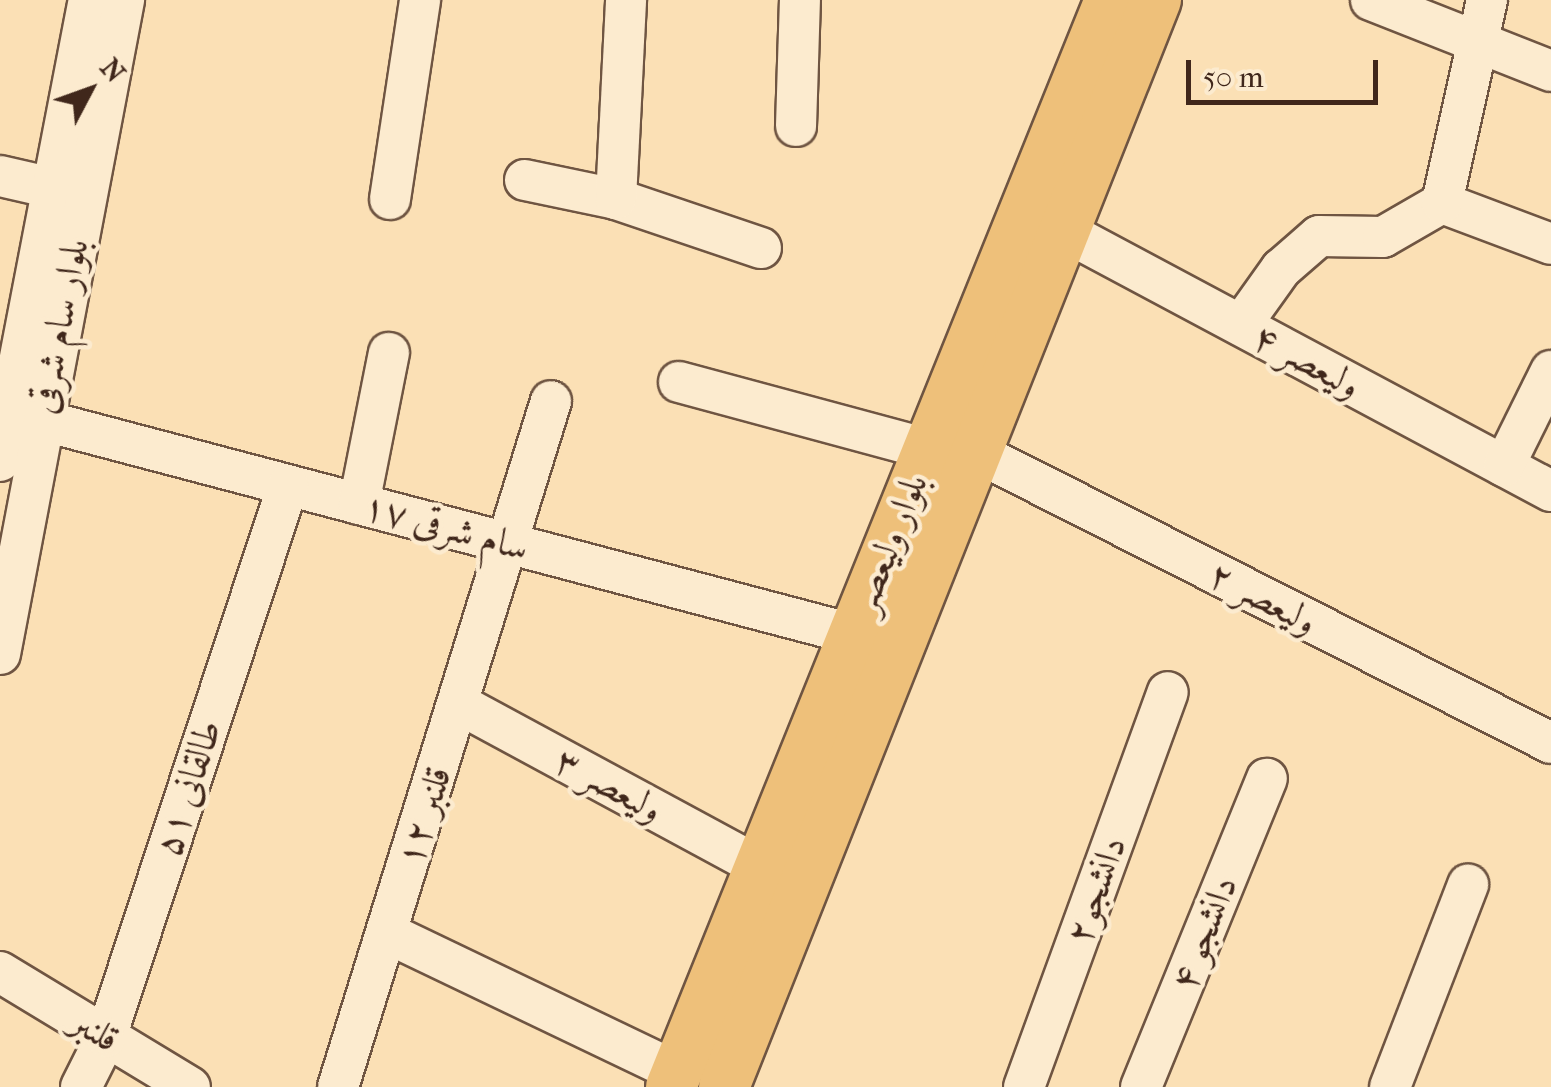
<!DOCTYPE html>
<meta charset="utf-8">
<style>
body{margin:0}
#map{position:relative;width:1551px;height:1087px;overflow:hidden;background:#fbe0b5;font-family:"IM FELL French Canon",Amiri,serif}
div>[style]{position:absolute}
.roads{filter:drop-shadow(2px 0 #6f5542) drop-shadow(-2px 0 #6f5542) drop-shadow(0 2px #6f5542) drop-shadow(0 -2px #6f5542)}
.minor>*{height:40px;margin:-20px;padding:0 20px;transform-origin:20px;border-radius:20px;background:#fcebcf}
.major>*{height:50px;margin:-25px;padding:0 25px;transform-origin:25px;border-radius:25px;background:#eec07a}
span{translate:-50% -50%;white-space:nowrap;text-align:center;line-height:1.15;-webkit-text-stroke:9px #fcebcf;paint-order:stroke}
.street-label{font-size:38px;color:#40271b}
.north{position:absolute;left:40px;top:40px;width:100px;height:100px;-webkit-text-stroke:8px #fcebcf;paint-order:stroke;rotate:49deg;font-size:28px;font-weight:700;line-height:40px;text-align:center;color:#40271b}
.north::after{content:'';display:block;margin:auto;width:35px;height:45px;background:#40271b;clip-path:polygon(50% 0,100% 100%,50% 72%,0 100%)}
.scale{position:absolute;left:1186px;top:60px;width:192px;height:45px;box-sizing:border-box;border:5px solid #40271b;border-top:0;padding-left:12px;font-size:30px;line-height:35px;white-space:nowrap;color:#40271b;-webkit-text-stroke:8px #fcebcf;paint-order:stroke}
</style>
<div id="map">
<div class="roads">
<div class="minor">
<div style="left:1371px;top:0;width:193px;rotate:21.5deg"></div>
<div style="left:796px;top:126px;width:126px;rotate:-88.2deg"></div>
<div style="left:0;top:176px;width:54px;rotate:12.8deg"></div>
<div style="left:525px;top:180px;width:93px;rotate:11.8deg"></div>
<div style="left:616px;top:199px;width:153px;rotate:18.7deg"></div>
<div style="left:390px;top:199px;width:201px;rotate:-81.4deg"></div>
<div style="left:616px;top:199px;width:199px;rotate:-87.1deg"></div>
<div style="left:1442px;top:203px;width:116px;rotate:20.6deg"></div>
<div style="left:1064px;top:231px;width:552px;rotate:28.1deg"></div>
<div style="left:1241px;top:325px;width:69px;rotate:-54.5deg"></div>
<div style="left:1281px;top:269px;width:50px;rotate:-41deg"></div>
<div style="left:1319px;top:236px;width:64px;rotate:0.9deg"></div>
<div style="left:1383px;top:237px;width:68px;rotate:-30deg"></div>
<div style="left:1442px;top:203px;width:208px;rotate:-77.5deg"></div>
<div style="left:679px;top:382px;width:258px;rotate:15.1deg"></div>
<div style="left:41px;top:420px;width:839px;rotate:14.78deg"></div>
<div style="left:976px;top:452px;width:644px;rotate:26.84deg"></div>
<div style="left:0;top:461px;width:470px;rotate:-79.1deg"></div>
<div style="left:1504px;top:466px;width:106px;rotate:-63.7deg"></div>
<div style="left:359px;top:504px;width:154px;rotate:-78.8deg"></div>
<div style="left:0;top:654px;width:666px;rotate:-79.26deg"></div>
<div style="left:459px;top:704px;width:340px;rotate:28.4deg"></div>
<div style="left:387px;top:933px;width:322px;rotate:25.6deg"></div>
<div style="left:0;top:972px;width:222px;rotate:31.2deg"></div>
<div style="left:81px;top:1087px;width:56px;rotate:-63.4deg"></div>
<div style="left:106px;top:1037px;width:581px;rotate:-71.75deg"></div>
<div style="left:338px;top:1087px;width:718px;rotate:-72.75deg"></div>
<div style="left:1024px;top:1087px;width:420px;rotate:-70deg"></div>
<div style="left:1141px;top:1087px;width:333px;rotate:-67.8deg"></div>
<div style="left:1390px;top:1087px;width:217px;rotate:-68.9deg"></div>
</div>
<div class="major">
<div style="left:671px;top:1087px;width:1172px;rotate:-68.01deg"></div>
<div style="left:724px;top:1087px;width:1170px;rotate:-68.33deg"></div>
</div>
</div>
<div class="street-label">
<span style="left:59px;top:326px;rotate:-79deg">بلوار سام شرقی</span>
<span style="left:1307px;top:361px;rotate:28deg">ولیعصر ۴</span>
<span style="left:446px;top:527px;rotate:15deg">سام شرقی ۱۷</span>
<span style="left:889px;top:543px;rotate:-68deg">بلوار ولیعصر</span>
<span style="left:1263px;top:598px;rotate:27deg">ولیعصر ۲</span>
<span style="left:609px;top:785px;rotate:28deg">ولیعصر ۳</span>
<span style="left:188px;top:788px;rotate:-72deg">طالقانی ۵۱</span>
<span style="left:424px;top:816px;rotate:-72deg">قلنبر ۱۲</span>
<span style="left:1096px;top:890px;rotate:-70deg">دانشجو۲</span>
<span style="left:1204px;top:933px;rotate:-68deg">دانشجو ۴</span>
<span style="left:95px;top:1030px;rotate:31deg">قلنبر</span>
</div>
<div class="north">N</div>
<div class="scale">50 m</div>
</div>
